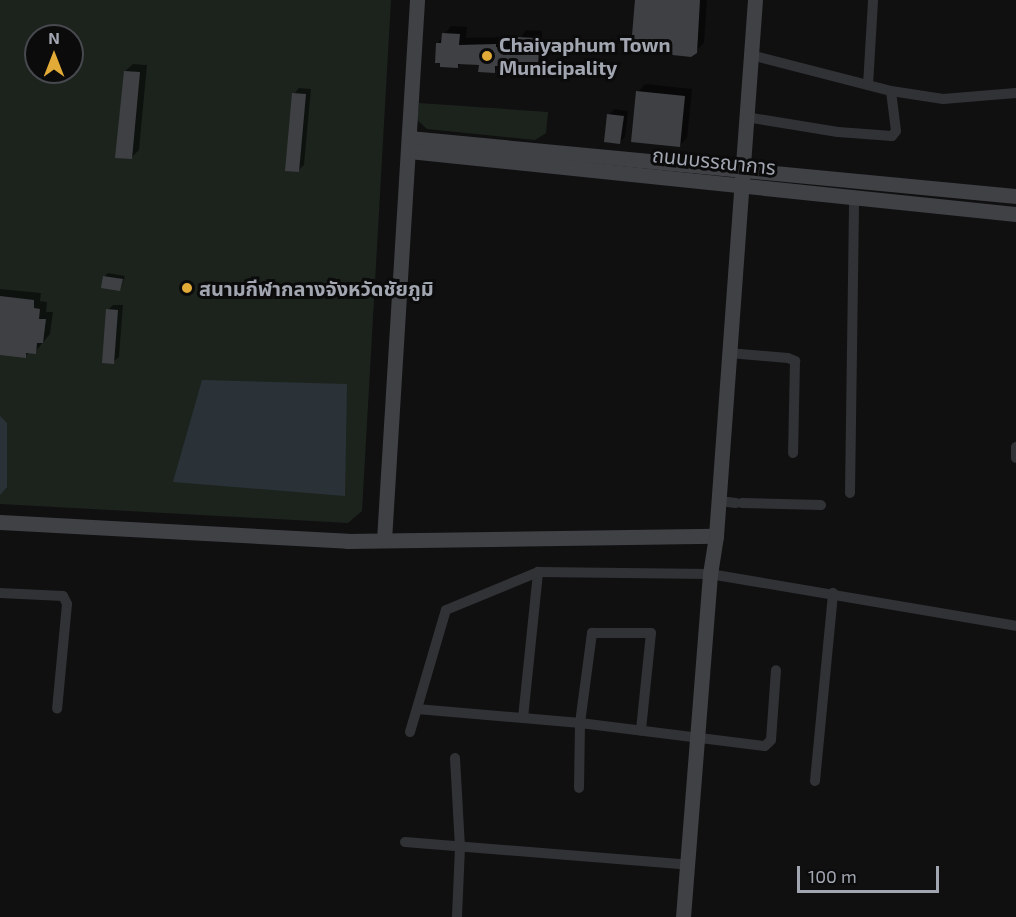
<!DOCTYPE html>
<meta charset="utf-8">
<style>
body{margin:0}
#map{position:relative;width:1016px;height:917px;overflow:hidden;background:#101011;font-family:"Exo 2","Noto Sans Thai",sans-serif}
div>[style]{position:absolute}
.green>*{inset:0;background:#1c231d}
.water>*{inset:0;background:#2a3238}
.shadow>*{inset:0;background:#0007}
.building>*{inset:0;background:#3f4044}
.street>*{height:10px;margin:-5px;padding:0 5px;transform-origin:5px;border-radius:5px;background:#313235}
.secondary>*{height:15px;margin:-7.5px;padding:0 7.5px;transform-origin:7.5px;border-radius:7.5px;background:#3f4145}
.dots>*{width:16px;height:16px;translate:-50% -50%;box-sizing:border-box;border:3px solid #0b0b0c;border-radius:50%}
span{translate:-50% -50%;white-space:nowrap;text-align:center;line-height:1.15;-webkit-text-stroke:6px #0b0b0c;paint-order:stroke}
.poi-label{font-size:20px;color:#a2a6b1;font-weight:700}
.left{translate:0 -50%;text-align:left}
.street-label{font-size:20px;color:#a2a6b1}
.north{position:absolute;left:24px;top:24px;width:60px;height:60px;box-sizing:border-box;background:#0b0b0c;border:2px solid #47494e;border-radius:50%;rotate:0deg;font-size:16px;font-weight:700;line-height:24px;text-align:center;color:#a2a6b1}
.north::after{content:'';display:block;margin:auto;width:21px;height:27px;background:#e2aa37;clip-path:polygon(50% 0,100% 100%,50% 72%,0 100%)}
.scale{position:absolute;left:797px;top:866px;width:142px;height:27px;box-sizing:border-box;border:3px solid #a2a6b1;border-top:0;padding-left:8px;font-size:18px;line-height:21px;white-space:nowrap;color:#a2a6b1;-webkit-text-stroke:4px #0b0b0c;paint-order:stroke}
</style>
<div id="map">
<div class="green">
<div style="clip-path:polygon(evenodd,0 0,391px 0,362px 511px,348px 523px,0 504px,0 0,36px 36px,72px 36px,72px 72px,36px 72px,36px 36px)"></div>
<div style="clip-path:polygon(419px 103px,548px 112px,546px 133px,535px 140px,427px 129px,417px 120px)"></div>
</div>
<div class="water">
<div style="clip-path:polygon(202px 380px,347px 384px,345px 496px,173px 482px)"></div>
<div style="clip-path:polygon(0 416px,7px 423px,7px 487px,0 495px)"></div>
</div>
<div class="shadow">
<div style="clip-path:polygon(637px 0,707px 0,704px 43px,696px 51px)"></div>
<div style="clip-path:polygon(451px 26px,467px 27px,466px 38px,503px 37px,503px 39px,519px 40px,526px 30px,542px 31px,542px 41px,546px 42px,545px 59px,533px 71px,517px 66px,500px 65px,494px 71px,480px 64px,461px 63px,457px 67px,437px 44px)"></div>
<div style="clip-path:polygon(133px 64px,147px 65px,139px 150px,131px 158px,125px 71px)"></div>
<div style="clip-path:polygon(645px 84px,692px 89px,687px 138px,680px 145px,638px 92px)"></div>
<div style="clip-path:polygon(299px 88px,311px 89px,304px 165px,299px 170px,294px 94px)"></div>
<div style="clip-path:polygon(614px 109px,628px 111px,625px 137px,620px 142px,609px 115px)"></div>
<div style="clip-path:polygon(108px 273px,125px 276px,120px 290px,104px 277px)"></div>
<div style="clip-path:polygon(0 289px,41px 293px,40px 301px,47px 302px,46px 312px,53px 312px,50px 334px,35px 352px,30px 352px,25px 356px,0 354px)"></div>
<div style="clip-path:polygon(113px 305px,123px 305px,119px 357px,113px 362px,108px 310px)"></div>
</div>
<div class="building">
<div style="clip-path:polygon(635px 0,700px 0,697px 53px,691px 57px,636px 51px,631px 47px)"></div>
<div style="clip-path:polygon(442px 33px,460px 34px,459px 45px,496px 44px,496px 47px,517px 48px,517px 37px,535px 38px,535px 48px,539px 49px,538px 69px,534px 68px,534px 73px,515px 72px,516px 67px,495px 66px,495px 73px,478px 72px,479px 65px,458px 64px,458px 68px,440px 67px,440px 63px,435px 63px,436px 43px,441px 43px)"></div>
<div style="clip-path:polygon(124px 71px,140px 72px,132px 159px,115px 158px)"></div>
<div style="clip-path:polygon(636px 91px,685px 96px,680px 147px,631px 142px)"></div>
<div style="clip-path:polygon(292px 93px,306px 94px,299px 172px,285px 171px)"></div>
<div style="clip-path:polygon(607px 114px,624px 116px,620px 144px,604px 142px)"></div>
<div style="clip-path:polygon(103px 276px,123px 279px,120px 291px,101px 288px)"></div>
<div style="clip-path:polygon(0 296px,34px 300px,34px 308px,40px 309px,39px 319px,46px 319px,43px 343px,37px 343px,36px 354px,26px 353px,26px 358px,0 355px)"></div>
<div style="clip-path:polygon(106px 309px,118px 310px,114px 364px,102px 363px)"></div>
</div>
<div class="street">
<div style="left:751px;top:55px;width:145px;rotate:14.4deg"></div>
<div style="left:891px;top:91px;width:53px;rotate:8.7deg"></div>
<div style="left:943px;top:99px;width:73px;rotate:-4.7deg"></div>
<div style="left:868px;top:85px;width:85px;rotate:-86.6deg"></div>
<div style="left:746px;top:117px;width:93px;rotate:9.3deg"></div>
<div style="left:838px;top:132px;width:54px;rotate:4.2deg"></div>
<div style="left:892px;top:136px;width:6px;rotate:-51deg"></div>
<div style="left:896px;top:131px;width:40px;rotate:-97.1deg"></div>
<div style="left:729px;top:353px;width:59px;rotate:4.8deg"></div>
<div style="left:788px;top:358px;width:8px;rotate:23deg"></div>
<div style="left:795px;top:361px;width:92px;rotate:91.2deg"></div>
<div style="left:1016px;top:447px;width:11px;rotate:90deg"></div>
<div style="left:850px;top:493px;width:297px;rotate:-89.2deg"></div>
<div style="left:719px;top:501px;width:17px;rotate:7deg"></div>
<div style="left:742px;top:503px;width:79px;rotate:1.5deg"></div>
<div style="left:0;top:593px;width:63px;rotate:2.7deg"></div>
<div style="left:63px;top:596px;width:9px;rotate:63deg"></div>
<div style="left:67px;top:604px;width:105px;rotate:95.4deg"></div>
<div style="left:417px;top:709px;width:164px;rotate:4.9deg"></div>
<div style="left:580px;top:723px;width:186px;rotate:7.1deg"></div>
<div style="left:765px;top:746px;width:8px;rotate:-45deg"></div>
<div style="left:771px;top:740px;width:70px;rotate:-85.9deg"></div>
<div style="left:523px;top:718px;width:147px;rotate:-84.1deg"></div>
<div style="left:410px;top:732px;width:127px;rotate:-73.6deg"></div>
<div style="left:446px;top:610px;width:100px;rotate:-22.4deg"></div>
<div style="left:538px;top:572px;width:172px;rotate:0.7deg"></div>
<div style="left:710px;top:574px;width:310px;rotate:9.6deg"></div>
<div style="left:455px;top:758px;width:89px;rotate:86.8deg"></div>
<div style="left:460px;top:847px;width:70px;rotate:92.5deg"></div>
<div style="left:815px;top:781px;width:189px;rotate:-84.5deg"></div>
<div style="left:579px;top:788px;width:65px;rotate:-89.1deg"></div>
<div style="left:580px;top:723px;width:91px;rotate:-82.4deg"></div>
<div style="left:592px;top:633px;width:59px"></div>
<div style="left:651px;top:633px;width:98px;rotate:95.9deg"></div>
<div style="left:405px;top:842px;width:285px;rotate:4.6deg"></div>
</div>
<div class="secondary">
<div style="left:409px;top:138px;width:610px;rotate:5.46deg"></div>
<div style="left:409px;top:151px;width:610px;rotate:5.93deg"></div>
<div style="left:0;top:522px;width:348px;rotate:3.1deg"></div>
<div style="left:347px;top:541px;width:369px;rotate:-0.8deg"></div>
<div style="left:384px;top:540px;width:541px;rotate:-86.5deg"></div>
<div style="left:683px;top:917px;width:344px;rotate:-85.5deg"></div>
<div style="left:710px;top:574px;width:38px;rotate:-81deg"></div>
<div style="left:716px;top:536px;width:537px;rotate:-85.84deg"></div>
</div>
<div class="dots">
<div style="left:487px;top:56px;background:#e2aa37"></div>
<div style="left:187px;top:288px;background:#e2aa37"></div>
</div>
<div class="poi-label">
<span class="left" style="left:499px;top:56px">Chaiyaphum Town<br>Municipality</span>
<span class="left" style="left:199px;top:288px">สนามกีฬากลางจังหวัดชัยภูมิ</span>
</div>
<div class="street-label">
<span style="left:714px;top:161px;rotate:6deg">ถนนบรรณาการ</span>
</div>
<div class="north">N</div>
<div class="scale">100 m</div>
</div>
